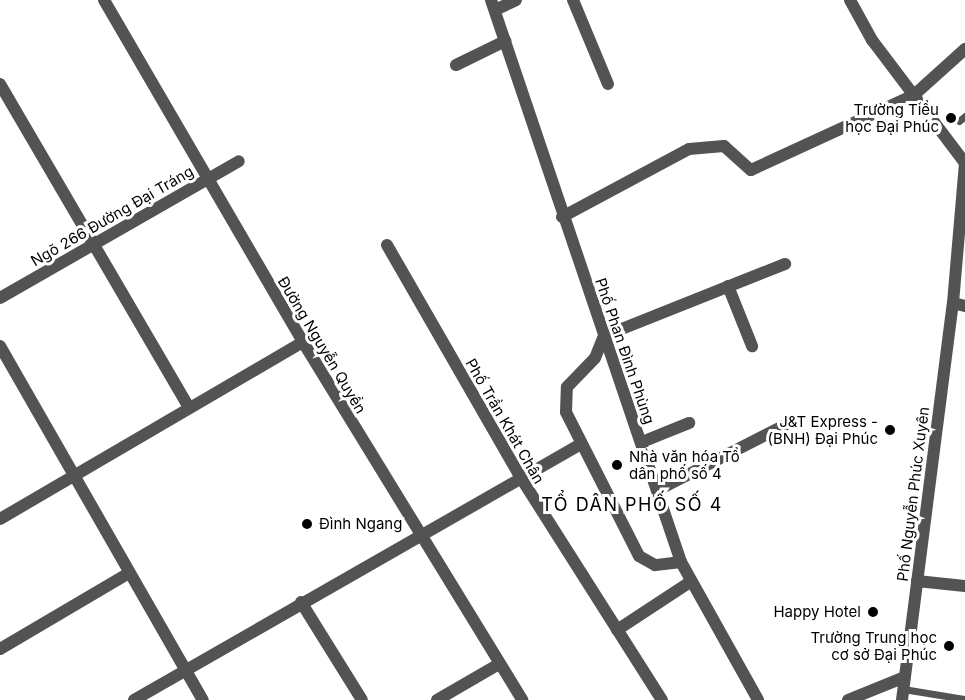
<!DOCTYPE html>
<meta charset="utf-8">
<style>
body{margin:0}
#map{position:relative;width:965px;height:700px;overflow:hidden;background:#fff;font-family:Inter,sans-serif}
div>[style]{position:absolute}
.service>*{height:7px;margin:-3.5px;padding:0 3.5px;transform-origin:3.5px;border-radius:3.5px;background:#535353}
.minor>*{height:12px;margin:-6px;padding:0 6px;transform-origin:6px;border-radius:6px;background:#535353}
.tertiary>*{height:12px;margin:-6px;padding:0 6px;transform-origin:6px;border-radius:6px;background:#535353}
.dots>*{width:16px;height:16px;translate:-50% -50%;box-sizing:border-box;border:3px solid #fff;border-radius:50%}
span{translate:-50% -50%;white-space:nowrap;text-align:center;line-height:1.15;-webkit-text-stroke:6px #fff;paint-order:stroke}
.poi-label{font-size:15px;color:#000}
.right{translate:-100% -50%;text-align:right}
.left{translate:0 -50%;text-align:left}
.street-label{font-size:15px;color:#000}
.quarter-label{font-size:18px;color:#000;letter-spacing:1.5px}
</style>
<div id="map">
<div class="service">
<div style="left:959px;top:121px;width:8px;rotate:-40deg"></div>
<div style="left:903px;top:689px;width:63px;rotate:9.2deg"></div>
</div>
<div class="minor">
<div style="left:491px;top:0;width:593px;rotate:71.32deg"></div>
<div style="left:681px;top:562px;width:158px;rotate:60.8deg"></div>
<div style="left:573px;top:0;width:91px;rotate:67.4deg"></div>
<div style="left:850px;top:0;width:46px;rotate:61.2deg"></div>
<div style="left:872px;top:40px;width:154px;rotate:52.9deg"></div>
<div style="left:965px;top:163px;width:141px;rotate:94.9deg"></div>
<div style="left:495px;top:10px;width:23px;rotate:-25deg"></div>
<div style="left:456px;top:65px;width:55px;rotate:-26.1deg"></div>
<div style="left:0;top:84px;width:374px;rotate:59.7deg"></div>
<div style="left:562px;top:217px;width:144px;rotate:-28.2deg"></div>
<div style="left:689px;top:149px;width:35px;rotate:-5deg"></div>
<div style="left:724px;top:146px;width:36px;rotate:42deg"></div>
<div style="left:751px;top:170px;width:179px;rotate:-24.7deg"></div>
<div style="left:914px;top:95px;width:69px;rotate:-42deg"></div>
<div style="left:387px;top:245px;width:269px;rotate:60.1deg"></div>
<div style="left:521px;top:478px;width:263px;rotate:57.6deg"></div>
<div style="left:728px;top:286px;width:65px;rotate:68.2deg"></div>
<div style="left:0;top:298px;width:275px;rotate:-29.8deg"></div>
<div style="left:0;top:346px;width:408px;rotate:60.2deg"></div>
<div style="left:642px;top:442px;width:51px;rotate:-22deg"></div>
<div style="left:660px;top:489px;width:140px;rotate:-27.1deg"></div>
<div style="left:0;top:519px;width:351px;rotate:-30.3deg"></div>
<div style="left:681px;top:562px;width:26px;rotate:173deg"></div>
<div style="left:655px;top:565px;width:18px;rotate:-151deg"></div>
<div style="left:639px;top:556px;width:161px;rotate:-116.9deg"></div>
<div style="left:566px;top:412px;width:25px;rotate:-88deg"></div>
<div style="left:567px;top:387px;width:40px;rotate:-46deg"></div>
<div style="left:595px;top:358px;width:24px;rotate:-68deg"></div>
<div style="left:604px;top:336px;width:195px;rotate:-21.7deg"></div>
<div style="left:917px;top:581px;width:48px;rotate:5.9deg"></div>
<div style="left:301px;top:602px;width:115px;rotate:58.1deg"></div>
<div style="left:617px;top:630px;width:87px;rotate:-33.3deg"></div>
<div style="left:0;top:649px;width:150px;rotate:-30.5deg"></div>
<div style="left:134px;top:700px;width:515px;rotate:-29.8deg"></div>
<div style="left:437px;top:700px;width:72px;rotate:-30.1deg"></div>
<div style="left:848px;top:700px;width:61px;rotate:-22deg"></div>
<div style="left:902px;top:700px;width:400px;rotate:-82.7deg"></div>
<div style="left:953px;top:303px;width:12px;rotate:14deg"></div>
</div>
<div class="tertiary">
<div style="left:104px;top:0;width:396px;rotate:59.8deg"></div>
<div style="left:303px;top:342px;width:420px;rotate:58.5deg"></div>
</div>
<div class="dots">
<div style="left:951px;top:118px;background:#000"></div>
<div style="left:890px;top:430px;background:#000"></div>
<div style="left:617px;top:465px;background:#000"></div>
<div style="left:307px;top:524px;background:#000"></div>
<div style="left:873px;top:612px;background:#000"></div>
<div style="left:949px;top:646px;background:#000"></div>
</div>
<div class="poi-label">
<span class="right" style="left:939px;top:118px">Trường Tiểu<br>học Đại Phúc</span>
<span class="right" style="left:878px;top:430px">J&amp;T Express -<br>(BNH) Đại Phúc</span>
<span class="left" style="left:629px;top:465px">Nhà văn hóa Tổ<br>dân phố số 4</span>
<span class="left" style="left:319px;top:524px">Đình Ngang</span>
<span class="right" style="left:861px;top:612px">Happy Hotel</span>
<span class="right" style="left:937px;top:646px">Trường Trung học<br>cơ sở Đại Phúc</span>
</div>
<div class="street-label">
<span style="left:112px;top:216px;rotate:-30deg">Ngõ 266 Đường Đại Tráng</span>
<span style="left:322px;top:345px;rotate:59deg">Đường Nguyễn Quyền</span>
<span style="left:625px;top:351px;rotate:71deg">Phố Phan Đình Phùng</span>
<span style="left:505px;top:421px;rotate:60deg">Phố Trần Khát Chân</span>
<span style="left:913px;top:494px;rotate:-83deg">Phố Nguyễn Phúc Xuyên</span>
</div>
<div class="quarter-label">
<span style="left:632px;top:505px">TỔ DÂN PHỐ SỐ 4</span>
</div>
</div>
